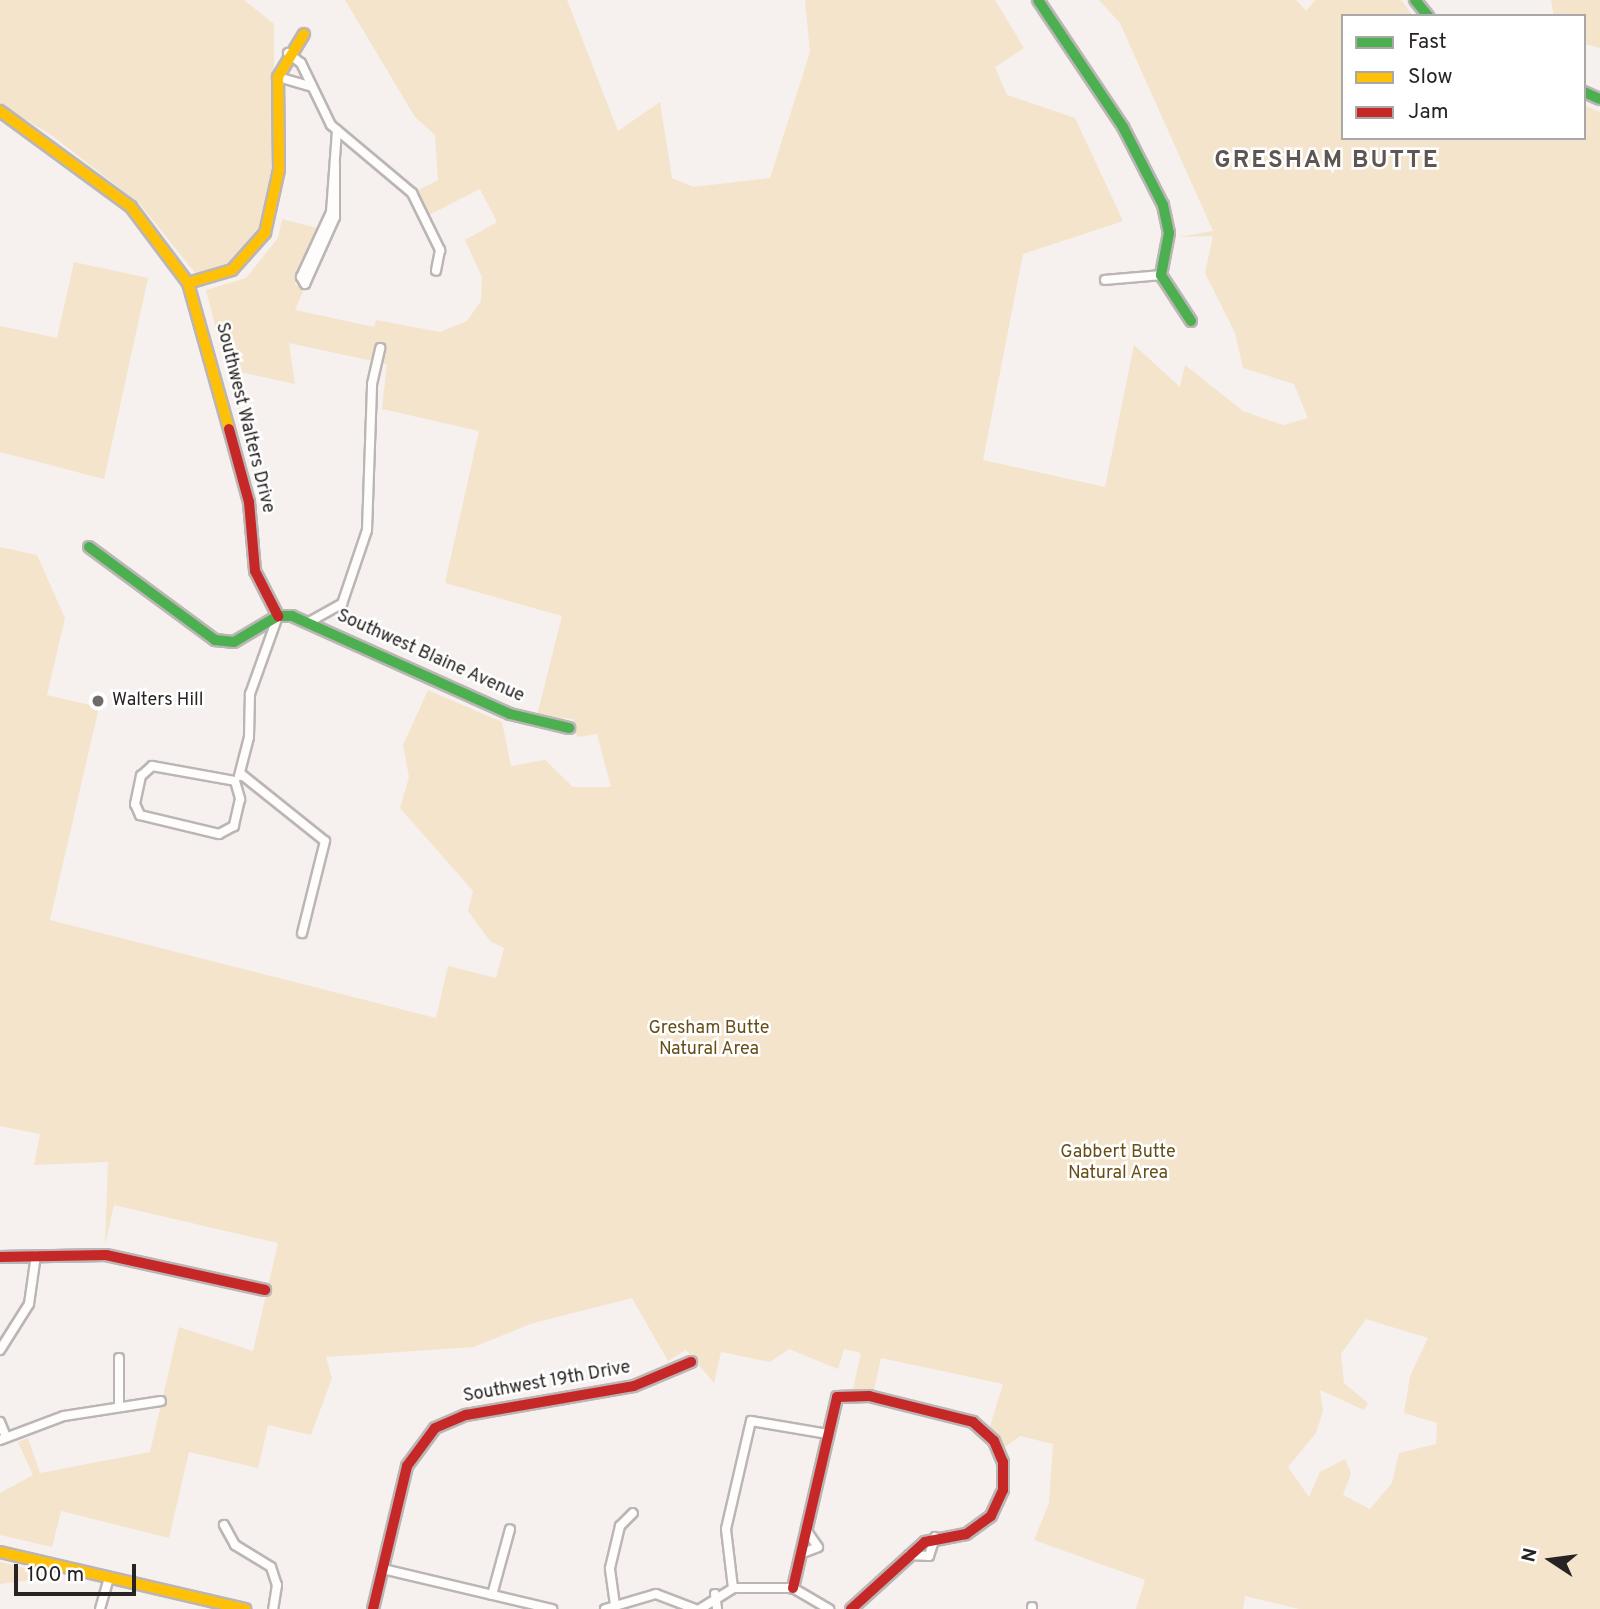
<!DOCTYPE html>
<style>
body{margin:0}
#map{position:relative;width:1600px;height:1609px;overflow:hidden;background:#f6f0ee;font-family:Overpass,sans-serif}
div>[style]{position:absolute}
.green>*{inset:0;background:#f4e4cc}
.roads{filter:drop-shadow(2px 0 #bbb6b5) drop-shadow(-2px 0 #bbb6b5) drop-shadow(0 2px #bbb6b5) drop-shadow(0 -2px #bbb6b5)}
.street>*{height:8px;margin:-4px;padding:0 4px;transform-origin:4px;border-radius:4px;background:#fefdfc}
.fast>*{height:10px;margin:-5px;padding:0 5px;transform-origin:5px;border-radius:5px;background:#4caf50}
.slow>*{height:10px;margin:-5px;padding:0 5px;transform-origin:5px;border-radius:5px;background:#ffc107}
.jam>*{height:10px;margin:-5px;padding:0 5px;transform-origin:5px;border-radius:5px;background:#c62828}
.dots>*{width:19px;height:19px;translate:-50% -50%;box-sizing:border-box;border:4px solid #fff;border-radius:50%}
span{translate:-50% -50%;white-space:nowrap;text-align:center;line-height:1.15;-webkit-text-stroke:5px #fff;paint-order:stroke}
.street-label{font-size:18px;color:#272322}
.poi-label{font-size:18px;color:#272322}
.left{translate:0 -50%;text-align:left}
.park-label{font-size:18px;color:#674e17}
.district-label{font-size:24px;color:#5e5652;font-weight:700;letter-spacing:2px}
.legend{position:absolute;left:1341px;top:14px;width:245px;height:126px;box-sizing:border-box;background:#fff;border:2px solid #a9a7a7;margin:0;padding:9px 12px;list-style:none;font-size:21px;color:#272322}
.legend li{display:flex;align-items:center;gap:14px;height:35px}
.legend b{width:35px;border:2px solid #a9a7a7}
.north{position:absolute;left:1516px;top:1525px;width:70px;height:70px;-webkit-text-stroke:5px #fff;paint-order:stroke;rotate:283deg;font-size:19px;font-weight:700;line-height:28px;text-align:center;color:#272322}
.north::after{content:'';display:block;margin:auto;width:24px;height:32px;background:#272322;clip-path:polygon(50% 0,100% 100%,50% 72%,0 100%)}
.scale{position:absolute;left:14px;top:1564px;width:122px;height:32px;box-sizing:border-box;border:4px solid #272322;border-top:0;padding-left:9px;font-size:21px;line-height:24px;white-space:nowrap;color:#272322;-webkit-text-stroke:5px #fff;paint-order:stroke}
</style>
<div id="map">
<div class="green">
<div style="clip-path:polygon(0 0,244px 0,274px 24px,274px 177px,261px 229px,235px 262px,196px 274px,140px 204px,50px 134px,0 105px)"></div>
<div style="clip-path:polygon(evenodd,345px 0,567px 0,618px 131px,660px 102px,672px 178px,693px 187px,770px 178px,810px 52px,805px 0,995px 0,1024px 48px,995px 67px,1007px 95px,1075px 118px,1123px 221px,1023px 254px,983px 460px,1105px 487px,1134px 345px,1180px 387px,1185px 365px,1243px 411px,1283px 425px,1308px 418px,1294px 384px,1243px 368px,1235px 333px,1205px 273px,1213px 236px,1178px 237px,1213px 231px,1120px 23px,1099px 0,1296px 0,1306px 11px,1315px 0,1401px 0,1413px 16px,1343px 16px,1343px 138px,1584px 138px,1584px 105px,1600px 112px,1600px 1609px,1299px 1609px,1245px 1596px,1243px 1609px,1136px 1609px,1145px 1580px,1034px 1540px,1049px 1503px,1053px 1444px,1020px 1436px,1005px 1447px,990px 1426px,1003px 1384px,881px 1358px,874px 1390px,853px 1389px,861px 1353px,844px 1349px,838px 1369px,789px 1349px,770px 1362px,721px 1352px,714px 1383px,686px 1350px,668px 1361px,632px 1298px,530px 1324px,474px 1347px,326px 1357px,332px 1378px,311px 1435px,268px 1425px,258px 1468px,189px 1452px,169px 1538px,61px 1511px,52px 1547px,0 1535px,0 1493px,33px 1475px,18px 1442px,28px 1438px,40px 1473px,150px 1452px,179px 1327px,253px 1351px,278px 1243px,114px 1205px,105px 1245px,108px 1162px,34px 1165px,40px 1134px,0 1126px,0 547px,37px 555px,65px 618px,47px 695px,99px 707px,50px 920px,436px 1018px,448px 966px,496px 978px,504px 948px,490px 941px,468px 911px,473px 891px,400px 808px,409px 777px,403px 745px,428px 690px,502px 722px,511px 766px,545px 760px,573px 787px,611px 787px,597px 734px,577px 737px,573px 719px,537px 716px,562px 616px,445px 583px,479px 431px,382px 409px,387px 364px,289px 343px,295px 384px,226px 369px,206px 290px,246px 278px,278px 238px,282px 219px,321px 229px,295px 284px,304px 289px,295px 310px,374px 327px,376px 320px,440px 332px,467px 321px,481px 301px,482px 277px,465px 240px,497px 222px,480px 189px,427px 216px,415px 192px,438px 180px,435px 135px,415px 117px,345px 0,1366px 1319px,1428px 1338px,1410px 1376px,1404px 1413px,1437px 1423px,1436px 1444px,1399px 1453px,1392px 1483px,1370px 1509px,1343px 1495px,1351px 1473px,1345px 1459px,1320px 1472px,1309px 1497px,1288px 1467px,1316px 1433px,1323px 1411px,1320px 1390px,1364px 1410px,1368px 1403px,1344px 1383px,1341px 1354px,1366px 1319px)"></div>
<div style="clip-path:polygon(1551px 0,1600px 0,1600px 48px,1584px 44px,1584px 16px,1554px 16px)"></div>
<div style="clip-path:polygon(74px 262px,148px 278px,104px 479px,0 452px,0 326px,57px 338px)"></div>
<div style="clip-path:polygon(0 1562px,45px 1573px,44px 1578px,0 1584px)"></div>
</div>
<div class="roads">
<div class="street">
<div style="left:288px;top:53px;width:16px;rotate:38deg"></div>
<div style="left:301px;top:63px;width:69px;rotate:64.2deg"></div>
<div style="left:331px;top:125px;width:106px;rotate:40deg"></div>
<div style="left:412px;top:193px;width:64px;rotate:63.8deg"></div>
<div style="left:440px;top:250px;width:21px;rotate:101deg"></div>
<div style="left:278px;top:77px;width:33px;rotate:16deg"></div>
<div style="left:335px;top:164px;width:53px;rotate:90deg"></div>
<div style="left:335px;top:217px;width:73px;rotate:114.1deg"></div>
<div style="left:305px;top:284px;width:8px;rotate:-120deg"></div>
<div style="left:301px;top:277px;width:72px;rotate:-65.2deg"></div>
<div style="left:331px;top:212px;width:82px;rotate:-85.8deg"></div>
<div style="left:1105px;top:280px;width:56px;rotate:-5.1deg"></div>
<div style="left:309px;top:622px;width:38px;rotate:-29deg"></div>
<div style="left:342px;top:604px;width:78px;rotate:-71.3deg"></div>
<div style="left:367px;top:530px;width:146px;rotate:-88deg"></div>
<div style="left:372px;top:384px;width:37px;rotate:-77deg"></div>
<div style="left:152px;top:766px;width:84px;rotate:10.2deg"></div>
<div style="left:235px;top:781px;width:19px;rotate:74deg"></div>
<div style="left:240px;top:799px;width:28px;rotate:103deg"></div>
<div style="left:234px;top:826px;width:17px;rotate:152deg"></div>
<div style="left:219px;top:834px;width:81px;rotate:-166.5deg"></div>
<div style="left:140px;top:815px;width:12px;rotate:-114deg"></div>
<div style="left:135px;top:804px;width:29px;rotate:-78deg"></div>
<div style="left:141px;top:776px;width:15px;rotate:-42deg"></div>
<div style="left:241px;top:774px;width:107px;rotate:38.6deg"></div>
<div style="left:325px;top:841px;width:95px;rotate:104deg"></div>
<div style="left:239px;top:776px;width:40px;rotate:-75.6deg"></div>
<div style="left:249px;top:737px;width:43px;rotate:-88.7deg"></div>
<div style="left:250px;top:694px;width:83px;rotate:-70.3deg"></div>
<div style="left:0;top:1350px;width:54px;rotate:-57.8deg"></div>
<div style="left:29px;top:1304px;width:49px;rotate:-81.9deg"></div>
<div style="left:119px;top:1407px;width:49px;rotate:-90deg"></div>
<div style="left:0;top:1422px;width:16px;rotate:68deg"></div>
<div style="left:0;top:1440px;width:68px;rotate:-20.6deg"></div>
<div style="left:64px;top:1416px;width:98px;rotate:-8.8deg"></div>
<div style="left:224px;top:1525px;width:23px;rotate:61deg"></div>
<div style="left:235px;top:1545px;width:42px;rotate:31.4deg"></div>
<div style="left:271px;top:1567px;width:19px;rotate:72deg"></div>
<div style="left:277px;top:1585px;width:24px;rotate:99deg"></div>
<div style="left:800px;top:1554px;width:19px;rotate:-21deg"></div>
<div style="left:818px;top:1547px;width:21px;rotate:-125deg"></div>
<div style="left:909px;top:1555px;width:20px;rotate:3deg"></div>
<div style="left:929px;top:1556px;width:20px;rotate:-72deg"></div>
<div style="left:383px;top:1569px;width:174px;rotate:13.3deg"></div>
<div style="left:733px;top:1588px;width:59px;rotate:-96.8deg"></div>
<div style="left:726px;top:1529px;width:111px;rotate:-77deg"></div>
<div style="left:751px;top:1421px;width:78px;rotate:9.6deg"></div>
<div style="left:715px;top:1594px;width:15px;rotate:82deg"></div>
<div style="left:492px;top:1595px;width:68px;rotate:-74.7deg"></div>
<div style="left:615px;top:1605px;width:37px;rotate:-98deg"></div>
<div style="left:610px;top:1568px;width:43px;rotate:-76.6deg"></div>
<div style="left:620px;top:1526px;width:18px;rotate:-45deg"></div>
<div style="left:100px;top:1609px;width:33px;rotate:-74deg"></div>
<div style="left:605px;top:1609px;width:53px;rotate:-16.4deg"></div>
<div style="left:656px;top:1594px;width:42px;rotate:21deg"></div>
<div style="left:700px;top:1609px;width:39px;rotate:-32deg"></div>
<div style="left:733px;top:1588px;width:60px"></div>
<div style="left:793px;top:1588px;width:42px;rotate:30.3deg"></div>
<div style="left:1032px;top:1609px;width:2px;rotate:-90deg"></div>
</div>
<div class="fast">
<div style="left:1038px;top:0;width:153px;rotate:56.2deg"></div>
<div style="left:1123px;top:127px;width:88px;rotate:62.9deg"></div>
<div style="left:1163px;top:205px;width:29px;rotate:78deg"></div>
<div style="left:1169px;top:233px;width:43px;rotate:100.8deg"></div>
<div style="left:1161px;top:275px;width:55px;rotate:56.9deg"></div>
<div style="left:1415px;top:0;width:21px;rotate:51deg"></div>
<div style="left:1584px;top:92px;width:17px;rotate:24deg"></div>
<div style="left:89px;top:547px;width:157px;rotate:36.4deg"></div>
<div style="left:215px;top:640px;width:19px;rotate:6deg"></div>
<div style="left:234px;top:642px;width:51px;rotate:-30.6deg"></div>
<div style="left:278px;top:616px;width:14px"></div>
<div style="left:292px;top:616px;width:239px;rotate:24.2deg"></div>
<div style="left:510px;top:714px;width:61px;rotate:13.3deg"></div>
</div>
<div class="slow">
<div style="left:0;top:111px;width:162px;rotate:36.2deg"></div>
<div style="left:131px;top:207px;width:95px;rotate:53.1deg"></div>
<div style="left:188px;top:283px;width:152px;rotate:74.3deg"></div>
<div style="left:188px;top:283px;width:46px;rotate:-16.5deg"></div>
<div style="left:232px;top:270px;width:50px;rotate:-48.3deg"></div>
<div style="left:265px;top:233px;width:65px;rotate:-77.5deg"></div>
<div style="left:279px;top:170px;width:93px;rotate:-90.6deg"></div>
<div style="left:278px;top:77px;width:50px;rotate:-58.8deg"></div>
<div style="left:0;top:1552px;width:252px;rotate:13.1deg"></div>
</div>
<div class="jam">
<div style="left:229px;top:429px;width:76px;rotate:74.7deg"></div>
<div style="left:249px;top:502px;width:69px;rotate:85deg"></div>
<div style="left:255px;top:571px;width:51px;rotate:62.9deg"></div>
<div style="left:0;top:1257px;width:106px;rotate:-1.1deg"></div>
<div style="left:106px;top:1255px;width:163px;rotate:12.4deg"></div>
<div style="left:793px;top:1588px;width:196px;rotate:-77deg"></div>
<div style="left:837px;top:1397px;width:32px;rotate:-2deg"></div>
<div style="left:869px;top:1396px;width:107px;rotate:14deg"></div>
<div style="left:973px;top:1422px;width:28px;rotate:42deg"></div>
<div style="left:994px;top:1441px;width:23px;rotate:67deg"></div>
<div style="left:1003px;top:1462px;width:28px;rotate:90deg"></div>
<div style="left:1003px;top:1490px;width:29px;rotate:115deg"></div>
<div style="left:991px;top:1516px;width:31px;rotate:144deg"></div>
<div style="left:966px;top:1534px;width:42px;rotate:169deg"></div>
<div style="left:925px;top:1542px;width:100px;rotate:137.8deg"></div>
<div style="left:373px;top:1609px;width:147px;rotate:-76.6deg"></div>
<div style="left:407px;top:1466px;width:47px;rotate:-53.6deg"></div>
<div style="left:435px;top:1428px;width:34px;rotate:-23deg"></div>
<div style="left:466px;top:1415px;width:170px;rotate:-9.8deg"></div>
<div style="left:634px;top:1386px;width:62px;rotate:-22.8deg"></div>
</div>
</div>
<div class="dots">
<div style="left:98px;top:701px;background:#6f6b69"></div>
</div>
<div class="street-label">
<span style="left:244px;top:418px;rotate:76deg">Southwest Walters Drive</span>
<span style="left:430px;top:657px;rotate:24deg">Southwest Blaine Avenue</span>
<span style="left:547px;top:1383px;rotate:-10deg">Southwest 19th Drive</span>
</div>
<div class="poi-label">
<span class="left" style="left:112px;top:701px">Walters Hill</span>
</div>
<div class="park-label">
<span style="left:709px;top:1040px">Gresham Butte<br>Natural Area</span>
<span style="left:1118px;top:1164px">Gabbert Butte<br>Natural Area</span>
</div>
<div class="district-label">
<span style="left:1327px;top:162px">GRESHAM BUTTE</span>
</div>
<ul class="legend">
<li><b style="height:9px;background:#4caf50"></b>Fast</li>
<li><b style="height:9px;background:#ffc107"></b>Slow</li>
<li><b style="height:9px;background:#c62828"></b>Jam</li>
</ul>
<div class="north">N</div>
<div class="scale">100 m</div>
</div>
